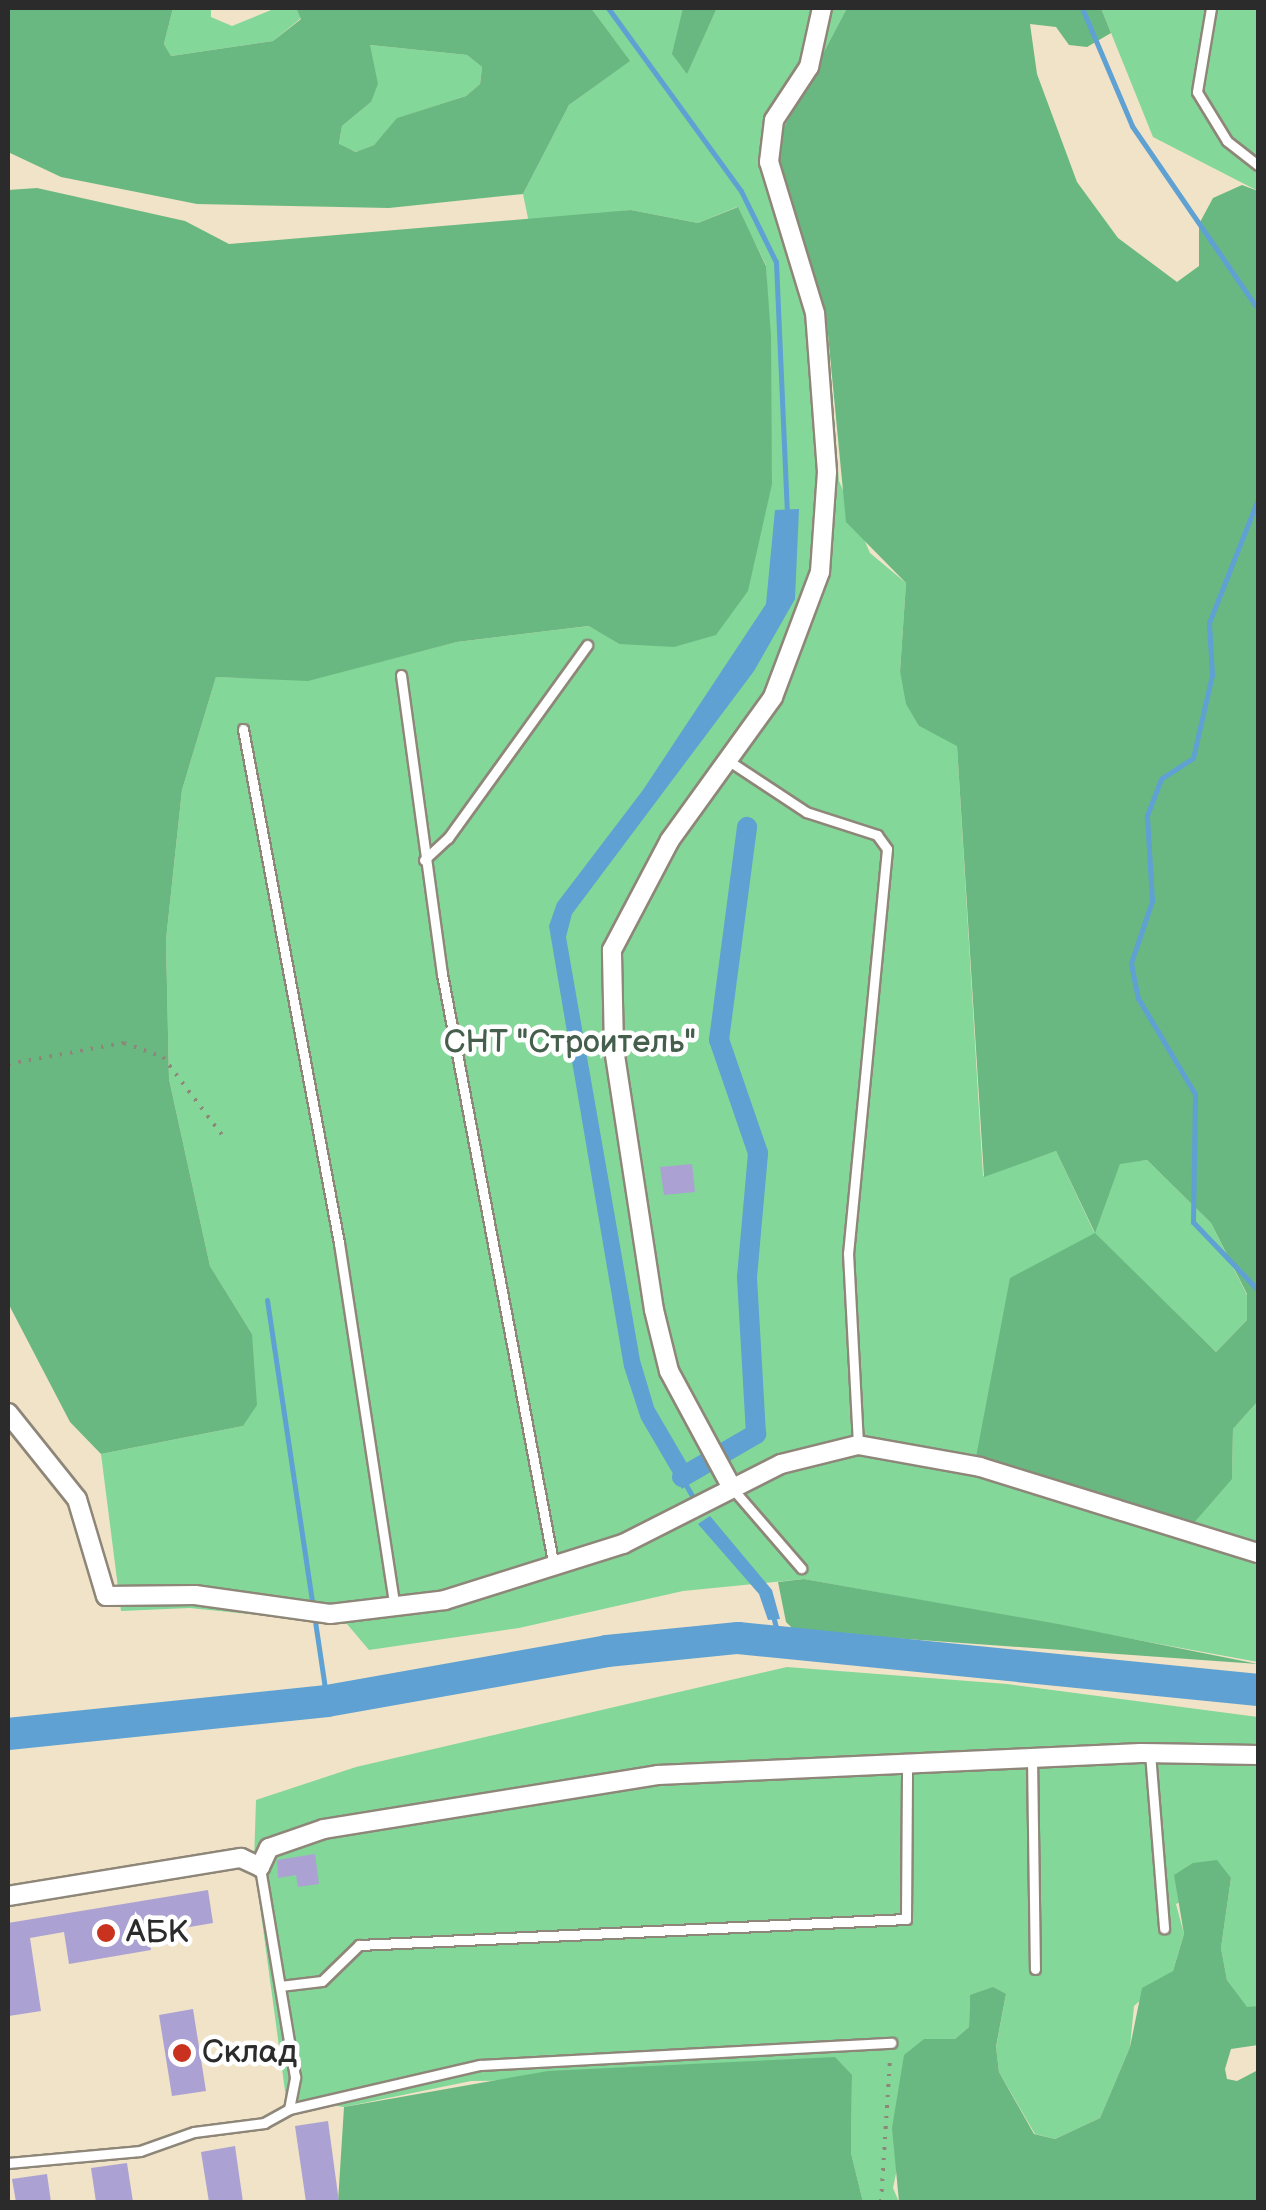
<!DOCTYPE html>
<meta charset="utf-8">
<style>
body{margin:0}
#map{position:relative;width:1266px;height:2210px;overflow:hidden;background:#f0e3c7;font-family:"Balsamiq Sans",sans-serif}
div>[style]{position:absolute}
.green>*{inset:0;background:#83d799}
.forest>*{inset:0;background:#6ab881}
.water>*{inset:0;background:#5ea1d2}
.stream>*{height:5px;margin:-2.5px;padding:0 2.5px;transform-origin:2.5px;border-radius:2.5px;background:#5ea1d2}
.canal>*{height:20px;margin:-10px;padding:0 10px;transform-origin:10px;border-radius:10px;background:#5ea1d2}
.river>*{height:32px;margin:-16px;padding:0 16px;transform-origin:16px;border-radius:16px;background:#5ea1d2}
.building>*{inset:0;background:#aba2d3}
.path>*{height:4px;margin-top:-2px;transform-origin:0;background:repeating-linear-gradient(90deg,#8e8779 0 2.5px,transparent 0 10.5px)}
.roads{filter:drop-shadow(2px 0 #8e8779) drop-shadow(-2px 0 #8e8779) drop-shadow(0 2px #8e8779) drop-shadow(0 -2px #8e8779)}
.service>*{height:9px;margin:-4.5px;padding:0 4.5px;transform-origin:4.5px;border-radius:4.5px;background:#fff}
.minor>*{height:18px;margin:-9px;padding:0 9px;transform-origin:9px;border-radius:9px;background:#fff}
.dots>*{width:28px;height:28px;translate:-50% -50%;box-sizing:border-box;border:5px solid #fff;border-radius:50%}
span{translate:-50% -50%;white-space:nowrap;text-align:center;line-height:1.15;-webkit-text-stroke:9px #fff;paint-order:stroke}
.park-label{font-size:32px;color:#455f4c}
.poi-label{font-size:32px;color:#2b2b2b}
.left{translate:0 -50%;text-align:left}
.frame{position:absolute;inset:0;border:10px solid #2b2b2b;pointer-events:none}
</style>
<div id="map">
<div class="green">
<div style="clip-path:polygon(173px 8px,211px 8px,211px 17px,232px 26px,276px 8px,296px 8px,301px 18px,273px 41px,171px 56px,164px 44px)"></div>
<div style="clip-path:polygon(591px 8px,683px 8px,687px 73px,717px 8px,847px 8px,779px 137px,778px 160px,826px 314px,839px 481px,870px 553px,906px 583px,900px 671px,919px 726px,957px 745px,983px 1176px,1056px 1151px,1094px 1232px,1120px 1163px,1147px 1160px,1211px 1223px,1247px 1295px,1247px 1320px,1216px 1352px,1095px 1234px,1232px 1479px,1233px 1429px,1258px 1401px,1258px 1662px,804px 1579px,683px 1591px,519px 1628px,369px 1650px,347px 1624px,190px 1608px,121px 1611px,101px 1454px,243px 1426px,252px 1334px,210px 1266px,169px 1079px,166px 940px,182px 790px,216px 677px,308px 680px,457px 642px,590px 626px,619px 644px,772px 484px,766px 265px,737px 207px,698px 223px,631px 210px,529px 223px,523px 194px,569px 105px,629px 61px)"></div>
<div style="clip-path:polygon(1101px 8px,1258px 8px,1258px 191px,1153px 137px)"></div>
<div style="clip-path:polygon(370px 45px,467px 55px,482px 67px,480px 84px,466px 96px,398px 118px,374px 145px,357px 152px,339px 145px,342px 126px,371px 102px)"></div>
<div style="clip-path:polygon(787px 1667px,1007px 1684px,1258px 1717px,1258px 2006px,1247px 2008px,1227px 1980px,1221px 1948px,1231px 1878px,1176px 1904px,1184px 1934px,1173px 1971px,1134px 2006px,1130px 2047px,1100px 2118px,1055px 2139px,1035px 2134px,999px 2072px,996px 2048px,1006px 1994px,970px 1996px,969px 2027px,955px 2039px,924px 2039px,893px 2188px,899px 2202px,863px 2202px,851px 2153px,852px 2075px,471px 2081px,344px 2107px,286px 2098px,254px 1862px,256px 1800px,356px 1767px)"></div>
</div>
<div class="forest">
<div style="clip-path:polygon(evenodd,8px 8px,173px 8px,164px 44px,171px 56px,273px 41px,301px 19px,296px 8px,591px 8px,630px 61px,569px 105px,523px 194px,389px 208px,197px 204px,61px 177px,8px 152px,8px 8px,370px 45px,467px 55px,482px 67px,480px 84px,466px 96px,397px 118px,374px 145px,356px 152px,339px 144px,342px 126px,371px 102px,378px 84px,370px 45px)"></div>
<div style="clip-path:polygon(683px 8px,717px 8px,687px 74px,672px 54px)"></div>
<div style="clip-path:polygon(evenodd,847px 8px,1101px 8px,1111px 33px,1087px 47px,1069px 45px,1056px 27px,1030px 24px,1037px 74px,1077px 182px,1118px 238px,1177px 282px,1199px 266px,1199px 224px,1213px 198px,1242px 185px,1258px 191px,1258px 1401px,1233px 1429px,1232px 1479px,1192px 1525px,976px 1457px,1010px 1278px,1095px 1233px,1056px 1151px,984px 1177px,957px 746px,919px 726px,906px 704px,900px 671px,906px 583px,846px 522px,826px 314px,778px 160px,779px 137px,847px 8px,1147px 1160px,1211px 1223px,1247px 1294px,1247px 1320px,1216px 1352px,1095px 1233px,1120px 1164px,1147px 1160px)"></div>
<div style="clip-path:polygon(37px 188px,185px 221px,229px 244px,631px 210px,698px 223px,738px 207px,766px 266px,771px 336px,772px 484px,748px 591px,716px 635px,674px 647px,619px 644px,589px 626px,457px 642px,308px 681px,216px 677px,182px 790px,166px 940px,169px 1079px,210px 1266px,252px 1334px,257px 1405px,243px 1426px,101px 1454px,70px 1422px,8px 1303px,8px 190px)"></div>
<div style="clip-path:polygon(804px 1579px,1058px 1624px,1258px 1664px,795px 1631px,786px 1622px,778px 1582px)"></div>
<div style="clip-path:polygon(1217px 1860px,1231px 1878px,1221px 1948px,1227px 1980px,1247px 2007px,1258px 2006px,1258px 2045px,1231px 2049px,1225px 2069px,1227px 2079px,1237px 2081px,1258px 2070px,1258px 2202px,899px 2202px,892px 2128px,904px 2055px,924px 2039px,955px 2039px,969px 2027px,970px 1995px,993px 1987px,1006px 1994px,996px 2047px,999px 2072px,1034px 2134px,1055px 2139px,1100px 2118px,1130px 2047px,1142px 1988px,1173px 1971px,1184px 1934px,1174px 1875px,1193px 1863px)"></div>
<div style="clip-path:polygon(835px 2057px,852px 2075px,851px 2153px,863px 2202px,338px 2202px,344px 2107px,548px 2071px)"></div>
</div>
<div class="water">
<div style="clip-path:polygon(799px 509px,795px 599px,754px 671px,572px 914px,566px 937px,640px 1360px,654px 1407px,696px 1479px,682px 1489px,641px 1419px,624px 1367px,549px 926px,557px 903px,643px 790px,766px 604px,775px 510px)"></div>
<div style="clip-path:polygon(710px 1516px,772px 1590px,780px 1619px,768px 1620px,759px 1594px,698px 1524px)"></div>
</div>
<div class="stream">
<div style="left:608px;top:8px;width:226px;rotate:54deg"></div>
<div style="left:741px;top:191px;width:79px;rotate:63.8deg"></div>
<div style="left:776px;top:262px;width:251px;rotate:87.5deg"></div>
<div style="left:1082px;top:8px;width:128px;rotate:67deg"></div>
<div style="left:1132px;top:126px;width:217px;rotate:55.5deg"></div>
<div style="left:1258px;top:303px;width:19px;rotate:90deg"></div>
<div style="left:1258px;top:499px;width:133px;rotate:111.6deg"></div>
<div style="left:1209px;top:623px;width:52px;rotate:86.7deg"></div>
<div style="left:1212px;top:675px;width:85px;rotate:102.9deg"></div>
<div style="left:1193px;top:758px;width:38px;rotate:147deg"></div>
<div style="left:1161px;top:779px;width:40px;rotate:111deg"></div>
<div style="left:1147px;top:816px;width:85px;rotate:86.6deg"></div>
<div style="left:1152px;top:901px;width:65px;rotate:108.7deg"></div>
<div style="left:1131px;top:963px;width:36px;rotate:79deg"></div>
<div style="left:1138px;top:998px;width:112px;rotate:59.3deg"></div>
<div style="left:1195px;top:1094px;width:128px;rotate:90.9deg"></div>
<div style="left:1193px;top:1222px;width:94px;rotate:46.3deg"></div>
<div style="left:267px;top:1300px;width:405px;rotate:81.5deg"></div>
<div style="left:683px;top:1480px;width:24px;rotate:60deg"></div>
<div style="left:773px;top:1616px;width:24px;rotate:75deg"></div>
</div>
<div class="canal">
<div style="left:682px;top:1477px;width:86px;rotate:-30.2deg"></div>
<div style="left:756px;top:1434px;width:157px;rotate:-93.3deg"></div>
<div style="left:747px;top:1277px;width:124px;rotate:-84.9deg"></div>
<div style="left:758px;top:1153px;width:120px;rotate:-109deg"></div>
<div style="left:719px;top:1040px;width:215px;rotate:-82.5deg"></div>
</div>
<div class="river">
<div style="left:8px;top:1734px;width:321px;rotate:-5.9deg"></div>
<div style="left:327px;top:1701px;width:284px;rotate:-10.1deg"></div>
<div style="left:607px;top:1651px;width:132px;rotate:-5.7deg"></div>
<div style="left:738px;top:1638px;width:523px;rotate:5.71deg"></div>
</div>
<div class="building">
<div style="clip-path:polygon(692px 1164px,695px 1192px,664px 1195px,660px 1167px)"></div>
<div style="clip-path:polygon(315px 1854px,319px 1884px,298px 1887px,296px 1875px,278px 1878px,277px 1860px)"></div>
<div style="clip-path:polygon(208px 1890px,213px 1923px,148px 1934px,151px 1950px,69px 1964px,64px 1932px,30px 1938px,41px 2011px,9px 2016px,8px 1923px)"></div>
<div style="clip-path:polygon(193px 2009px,206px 2091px,172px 2096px,159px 2015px)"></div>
<div style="clip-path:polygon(328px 2121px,339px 2202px,306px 2202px,295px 2126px)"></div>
<div style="clip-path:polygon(235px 2146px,243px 2202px,209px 2202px,201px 2152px)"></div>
<div style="clip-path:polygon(127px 2163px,133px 2202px,96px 2202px,91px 2168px)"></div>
<div style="clip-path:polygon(47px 2174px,51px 2202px,16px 2202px,12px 2179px)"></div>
</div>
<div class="path">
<div style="left:8px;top:1064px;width:118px;rotate:-10.3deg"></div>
<div style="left:124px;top:1043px;width:41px;rotate:19.7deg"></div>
<div style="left:163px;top:1057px;width:103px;rotate:52.9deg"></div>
<div style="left:881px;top:2202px;width:144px;rotate:-86.4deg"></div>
</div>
<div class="roads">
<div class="service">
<div style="left:1211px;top:8px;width:85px;rotate:99.5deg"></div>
<div style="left:1197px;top:92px;width:57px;rotate:58.5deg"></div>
<div style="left:1227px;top:141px;width:39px;rotate:38deg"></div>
<div style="left:401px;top:675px;width:302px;rotate:82.2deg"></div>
<div style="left:442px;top:974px;width:603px;rotate:79.3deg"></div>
<div style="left:243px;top:729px;width:523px;rotate:79.42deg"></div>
<div style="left:339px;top:1243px;width:368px;rotate:81.3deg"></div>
<div style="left:732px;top:763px;width:89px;rotate:33.5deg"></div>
<div style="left:806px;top:812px;width:75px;rotate:17.9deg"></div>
<div style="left:877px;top:835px;width:17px;rotate:54deg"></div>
<div style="left:887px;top:849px;width:406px;rotate:95.5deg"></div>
<div style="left:848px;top:1253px;width:192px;rotate:87deg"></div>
<div style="left:424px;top:860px;width:33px;rotate:-43deg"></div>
<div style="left:448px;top:838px;width:238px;rotate:-54.2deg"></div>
<div style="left:732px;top:1488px;width:106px;rotate:49.2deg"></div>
<div style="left:1150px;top:1753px;width:176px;rotate:85.4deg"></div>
<div style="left:1032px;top:1757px;width:212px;rotate:89.2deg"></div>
<div style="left:280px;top:1986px;width:42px;rotate:-6.8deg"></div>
<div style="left:322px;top:1981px;width:52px;rotate:-44.2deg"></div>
<div style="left:359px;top:1945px;width:548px;rotate:-2.72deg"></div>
<div style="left:906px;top:1919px;width:155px;rotate:-89.6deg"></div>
<div style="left:289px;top:2109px;width:196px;rotate:-13deg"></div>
<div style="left:480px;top:2065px;width:412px;rotate:-3.1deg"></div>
<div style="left:8px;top:2163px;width:133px;rotate:-5.2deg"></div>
<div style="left:140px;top:2151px;width:57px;rotate:-19.4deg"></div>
<div style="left:194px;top:2132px;width:71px;rotate:-7.3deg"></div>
<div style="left:264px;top:2123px;width:29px;rotate:-29deg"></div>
<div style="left:289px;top:2109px;width:33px;rotate:-79deg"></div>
<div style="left:295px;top:2077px;width:213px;rotate:-99.5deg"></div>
</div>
<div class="minor">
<div style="left:8px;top:1413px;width:110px;rotate:51.3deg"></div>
<div style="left:77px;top:1499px;width:101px;rotate:73.4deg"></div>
<div style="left:106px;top:1596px;width:89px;rotate:-0.6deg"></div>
<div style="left:195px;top:1595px;width:136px;rotate:8deg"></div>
<div style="left:330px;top:1614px;width:116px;rotate:-6.9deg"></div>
<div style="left:445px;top:1600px;width:187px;rotate:-17.5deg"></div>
<div style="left:623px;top:1544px;width:177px;rotate:-26.9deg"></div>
<div style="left:781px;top:1464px;width:79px;rotate:-13.9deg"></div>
<div style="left:858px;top:1445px;width:124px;rotate:10.2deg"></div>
<div style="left:980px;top:1467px;width:291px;rotate:17.2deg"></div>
<div style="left:732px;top:1488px;width:133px;rotate:-118.3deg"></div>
<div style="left:669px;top:1371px;width:63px;rotate:-103.8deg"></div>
<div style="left:654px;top:1310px;width:264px;rotate:-98.7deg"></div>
<div style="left:614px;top:1049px;width:99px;rotate:-91.2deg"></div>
<div style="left:612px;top:950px;width:124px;rotate:-62.2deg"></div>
<div style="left:670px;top:840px;width:176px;rotate:-54.2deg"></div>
<div style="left:773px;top:697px;width:134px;rotate:-69.4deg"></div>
<div style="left:820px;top:572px;width:100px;rotate:-86deg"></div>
<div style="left:827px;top:472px;width:159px;rotate:-94.3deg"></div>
<div style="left:815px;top:313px;width:158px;rotate:-106.9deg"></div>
<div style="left:769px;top:162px;width:42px;rotate:-83.2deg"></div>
<div style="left:774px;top:120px;width:64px;rotate:-56.6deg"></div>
<div style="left:809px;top:67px;width:60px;rotate:-77.6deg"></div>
<div style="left:8px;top:1896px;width:236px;rotate:-9.3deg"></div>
<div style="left:241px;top:1858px;width:21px;rotate:25deg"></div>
<div style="left:260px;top:1867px;width:21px;rotate:-65deg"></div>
<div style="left:269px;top:1848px;width:58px;rotate:-19.1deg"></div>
<div style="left:324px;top:1829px;width:338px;rotate:-9.2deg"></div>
<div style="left:658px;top:1775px;width:483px;rotate:-2.6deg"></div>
<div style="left:1140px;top:1753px;width:118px;rotate:1deg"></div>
</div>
</div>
<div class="dots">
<div style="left:106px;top:1933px;background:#c8321e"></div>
<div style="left:182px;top:2053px;background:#c8321e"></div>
</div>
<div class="park-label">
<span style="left:570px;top:1043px">СНТ "Строитель"</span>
</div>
<div class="poi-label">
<span class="left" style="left:126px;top:1933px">АБК</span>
<span class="left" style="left:202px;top:2053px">Склад</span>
</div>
<div class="frame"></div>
</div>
